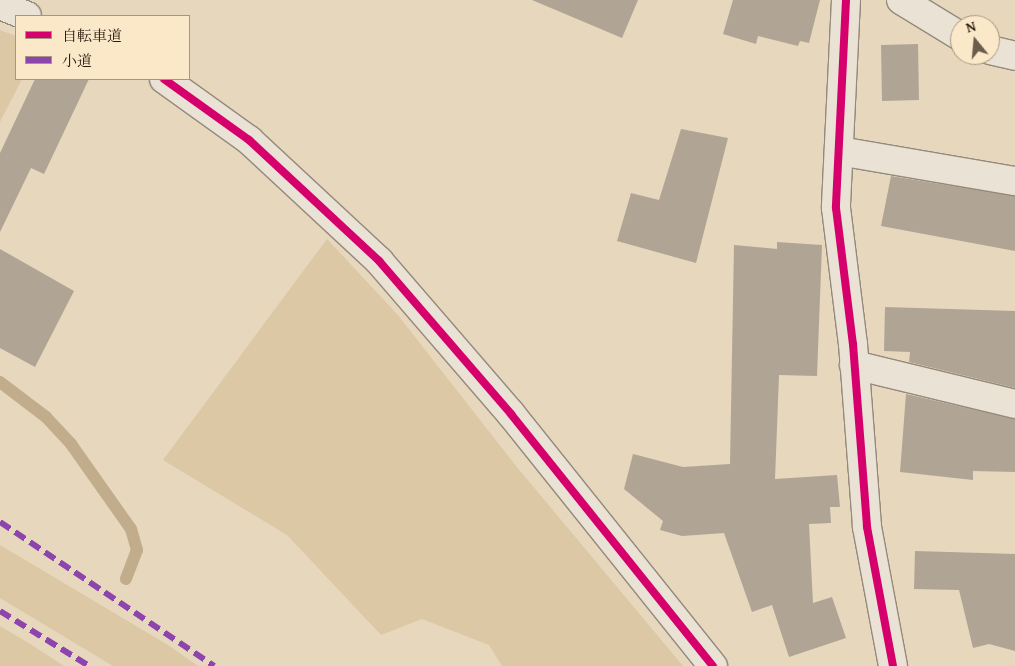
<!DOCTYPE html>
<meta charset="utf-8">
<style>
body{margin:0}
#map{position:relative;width:1015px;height:666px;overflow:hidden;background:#e6d7bd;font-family:"Gentium Book Plus","Noto Serif JP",serif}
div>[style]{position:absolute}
.green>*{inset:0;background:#dcc8a5}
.stream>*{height:12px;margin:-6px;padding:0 6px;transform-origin:6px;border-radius:6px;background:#c1ac8c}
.building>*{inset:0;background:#b0a594}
.roads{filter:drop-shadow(1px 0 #94897a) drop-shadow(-1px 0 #94897a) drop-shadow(0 1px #94897a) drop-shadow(0 -1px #94897a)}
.minor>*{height:28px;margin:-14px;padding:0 14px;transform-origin:14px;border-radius:14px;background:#e9e2d5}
.quiet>*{height:6px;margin-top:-3px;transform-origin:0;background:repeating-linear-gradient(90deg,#8e44ad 0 12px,transparent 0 18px)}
.cycleway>*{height:8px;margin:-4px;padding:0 4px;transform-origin:4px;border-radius:4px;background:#d6006c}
span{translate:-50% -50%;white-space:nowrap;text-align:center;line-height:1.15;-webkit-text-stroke:4.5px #fae8c9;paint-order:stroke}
.legend{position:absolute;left:15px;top:15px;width:175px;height:65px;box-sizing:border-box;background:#fae8c9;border:1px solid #a7967f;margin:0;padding:6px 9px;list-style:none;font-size:15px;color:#2a1a0f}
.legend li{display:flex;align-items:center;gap:10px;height:25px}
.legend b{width:25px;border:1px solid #a7967f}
.north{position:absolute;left:950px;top:15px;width:50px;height:50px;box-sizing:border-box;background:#fae8c9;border:1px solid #a7967f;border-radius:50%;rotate:343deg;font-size:14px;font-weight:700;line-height:20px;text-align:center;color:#2a1a0f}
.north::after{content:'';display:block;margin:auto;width:18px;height:22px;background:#6c5c4c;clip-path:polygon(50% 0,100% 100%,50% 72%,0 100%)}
</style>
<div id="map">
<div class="green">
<div style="clip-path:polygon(0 30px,16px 36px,16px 79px,22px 79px,0 122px)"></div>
<div style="clip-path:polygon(327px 239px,397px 314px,516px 466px,683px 666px,502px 666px,489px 645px,422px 619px,381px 635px,287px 535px,163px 460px)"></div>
<div style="clip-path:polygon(0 545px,168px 645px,198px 666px,113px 666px,0 598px)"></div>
<div style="clip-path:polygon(0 626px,27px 642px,64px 666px,0 666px)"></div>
</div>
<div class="stream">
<div style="left:0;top:382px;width:58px;rotate:37.3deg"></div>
<div style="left:46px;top:417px;width:37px;rotate:47deg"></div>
<div style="left:71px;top:444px;width:104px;rotate:54.8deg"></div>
<div style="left:131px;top:529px;width:22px;rotate:74deg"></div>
<div style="left:137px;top:550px;width:31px;rotate:111deg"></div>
</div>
<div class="building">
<div style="clip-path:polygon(532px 0,638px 0,622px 38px)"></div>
<div style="clip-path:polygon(733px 0,820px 0,809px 43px,800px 41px,798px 46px,758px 36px,756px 44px,723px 34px)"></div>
<div style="clip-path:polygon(918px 44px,919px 100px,882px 101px,881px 45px)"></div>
<div style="clip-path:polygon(35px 79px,89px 79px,44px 174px,31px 168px,0 232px,0 153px)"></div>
<div style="clip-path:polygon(681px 129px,728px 138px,696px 263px,617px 241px,631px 193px,659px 200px)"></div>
<div style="clip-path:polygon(891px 176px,1015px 196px,1015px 251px,881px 226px)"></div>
<div style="clip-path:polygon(777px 242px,822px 245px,817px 376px,779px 375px,775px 479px,837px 475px,840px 507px,830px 507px,831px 523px,809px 524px,813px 603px,832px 597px,846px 638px,789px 657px,772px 605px,752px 612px,724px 533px,682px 536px,660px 530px,663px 521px,624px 489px,633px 454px,683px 467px,730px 464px,734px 245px,777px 249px)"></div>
<div style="clip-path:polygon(0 249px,74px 291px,35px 367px,0 348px)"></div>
<div style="clip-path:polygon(885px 307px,1015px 311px,1015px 388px,909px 362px,910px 352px,884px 351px)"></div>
<div style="clip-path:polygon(906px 394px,1015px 419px,1015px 472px,973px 471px,973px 480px,900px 472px)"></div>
<div style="clip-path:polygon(915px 551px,1015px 554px,1015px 651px,989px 644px,973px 648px,959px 590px,914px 589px)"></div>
</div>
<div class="roads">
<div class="minor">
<div style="left:846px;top:0;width:208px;rotate:92.8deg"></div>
<div style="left:836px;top:208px;width:137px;rotate:82.9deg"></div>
<div style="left:853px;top:344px;width:184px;rotate:85.6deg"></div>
<div style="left:867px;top:527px;width:141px;rotate:79.4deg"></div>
<div style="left:901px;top:0;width:69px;rotate:31.4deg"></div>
<div style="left:0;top:5px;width:29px;rotate:22deg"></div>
<div style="left:990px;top:50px;width:26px;rotate:13deg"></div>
<div style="left:164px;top:79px;width:105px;rotate:35.7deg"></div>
<div style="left:249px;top:140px;width:178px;rotate:42.9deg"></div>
<div style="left:379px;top:261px;width:202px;rotate:49.2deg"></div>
<div style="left:511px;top:414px;width:323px;rotate:51.3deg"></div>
<div style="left:839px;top:151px;width:179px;rotate:9.7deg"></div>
<div style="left:854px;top:365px;width:166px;rotate:13.6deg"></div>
</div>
</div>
<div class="quiet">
<div style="left:0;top:522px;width:258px;rotate:33.9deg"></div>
<div style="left:0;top:611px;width:105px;rotate:31.7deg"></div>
</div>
<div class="cycleway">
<div style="left:846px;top:0;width:208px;rotate:92.8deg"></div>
<div style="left:836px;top:208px;width:137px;rotate:82.9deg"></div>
<div style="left:853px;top:344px;width:184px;rotate:85.6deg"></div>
<div style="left:867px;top:527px;width:141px;rotate:79.4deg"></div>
<div style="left:164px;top:79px;width:105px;rotate:35.7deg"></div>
<div style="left:249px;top:140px;width:178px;rotate:42.9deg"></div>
<div style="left:379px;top:261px;width:202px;rotate:49.2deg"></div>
<div style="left:511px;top:414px;width:323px;rotate:51.3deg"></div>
</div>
<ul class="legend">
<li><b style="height:6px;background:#d6006c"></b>自転車道</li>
<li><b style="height:6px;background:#8e44ad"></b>小道</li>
</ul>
<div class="north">N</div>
</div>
